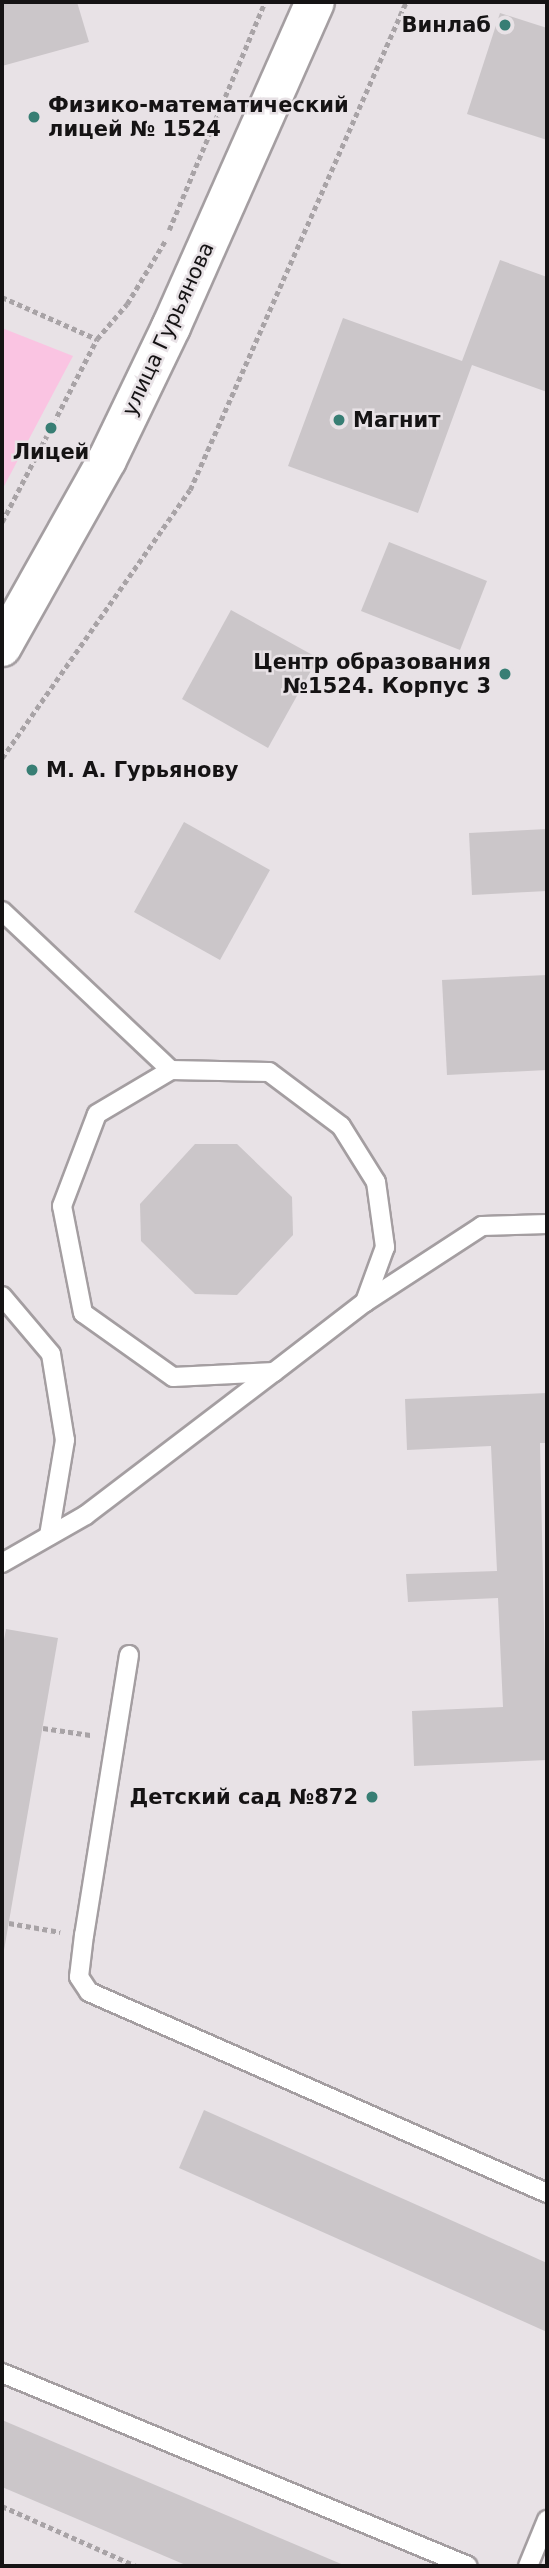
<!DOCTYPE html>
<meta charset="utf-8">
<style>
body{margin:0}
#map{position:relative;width:549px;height:2568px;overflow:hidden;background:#e8e2e6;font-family:"DejaVu Sans",sans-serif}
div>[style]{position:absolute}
.green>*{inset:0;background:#fac4e2}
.building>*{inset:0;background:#cbc6c9}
.path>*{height:4.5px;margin-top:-2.25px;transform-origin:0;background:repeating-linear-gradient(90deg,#a8a3a6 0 5px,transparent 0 8.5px)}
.roads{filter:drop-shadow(2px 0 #a49ea1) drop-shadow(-2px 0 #a49ea1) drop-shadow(0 2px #a49ea1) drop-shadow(0 -2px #a49ea1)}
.service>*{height:18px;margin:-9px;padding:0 9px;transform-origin:9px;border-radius:9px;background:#fff}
.secondary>*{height:38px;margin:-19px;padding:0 19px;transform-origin:19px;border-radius:19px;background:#fff}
.dots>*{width:19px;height:19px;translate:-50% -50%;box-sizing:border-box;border:4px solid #e8e2e6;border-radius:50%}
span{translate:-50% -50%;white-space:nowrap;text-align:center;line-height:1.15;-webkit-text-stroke:5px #e8e2e6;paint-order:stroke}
.poi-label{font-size:21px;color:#151314;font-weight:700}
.right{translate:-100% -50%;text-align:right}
.left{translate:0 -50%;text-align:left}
.street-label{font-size:21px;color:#151314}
.frame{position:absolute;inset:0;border:4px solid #151314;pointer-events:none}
</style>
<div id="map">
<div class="green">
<div style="clip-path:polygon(2px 328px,73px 356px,2px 490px)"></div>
</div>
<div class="building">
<div style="clip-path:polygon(2px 2px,77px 2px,89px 42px,2px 66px)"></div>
<div style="clip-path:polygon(500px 13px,547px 28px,547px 140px,467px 114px)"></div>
<div style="clip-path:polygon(500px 260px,547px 277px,547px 392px,472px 365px,418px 513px,288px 466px,343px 318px,462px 361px)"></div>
<div style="clip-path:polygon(389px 542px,487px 581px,460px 650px,361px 611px)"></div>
<div style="clip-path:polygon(231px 610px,318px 658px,268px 748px,182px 699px)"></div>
<div style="clip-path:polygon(184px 822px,270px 870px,220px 960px,134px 912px)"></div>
<div style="clip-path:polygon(547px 829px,547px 891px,472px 895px,469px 833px)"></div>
<div style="clip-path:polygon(547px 975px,547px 1070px,447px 1075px,442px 980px)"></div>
<div style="clip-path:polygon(195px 1144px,237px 1144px,292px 1197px,293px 1235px,237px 1295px,195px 1294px,141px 1241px,140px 1204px)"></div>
<div style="clip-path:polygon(547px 1393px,547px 1443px,540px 1443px,547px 1760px,414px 1766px,412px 1711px,503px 1707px,498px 1598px,408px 1602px,406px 1574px,497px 1571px,491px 1446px,407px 1450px,405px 1399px)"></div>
<div style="clip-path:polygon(6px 1629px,58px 1638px,3px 1956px,2px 1651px)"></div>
<div style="clip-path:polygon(204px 2110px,547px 2263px,547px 2332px,179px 2168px)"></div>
<div style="clip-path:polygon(2px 2420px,346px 2566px,188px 2566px,2px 2487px)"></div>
</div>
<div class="path">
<div style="left:169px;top:230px;width:247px;rotate:-67.2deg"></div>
<div style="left:2px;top:297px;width:104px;rotate:23.9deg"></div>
<div style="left:2px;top:522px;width:206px;rotate:-62.6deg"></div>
<div style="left:97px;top:339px;width:46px;rotate:-49.4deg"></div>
<div style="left:127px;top:304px;width:74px;rotate:-58.9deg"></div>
<div style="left:2px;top:758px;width:327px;rotate:-55deg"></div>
<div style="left:190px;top:490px;width:534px;rotate:-66.12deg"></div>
<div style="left:43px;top:1728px;width:48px;rotate:8.5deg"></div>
<div style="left:9px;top:1923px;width:52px;rotate:10deg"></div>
<div style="left:2px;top:2506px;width:147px;rotate:24.1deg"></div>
</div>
<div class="roads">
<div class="service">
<div style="left:2px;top:911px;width:232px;rotate:43.3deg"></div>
<div style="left:171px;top:1070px;width:98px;rotate:1.2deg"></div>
<div style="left:269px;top:1072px;width:90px;rotate:36.9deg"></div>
<div style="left:341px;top:1126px;width:66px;rotate:58deg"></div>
<div style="left:376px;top:1182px;width:66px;rotate:82.1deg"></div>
<div style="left:385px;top:1247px;width:59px;rotate:110deg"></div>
<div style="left:365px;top:1302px;width:115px;rotate:142.4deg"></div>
<div style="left:274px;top:1372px;width:101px;rotate:177.2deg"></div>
<div style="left:173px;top:1377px;width:110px;rotate:-144.6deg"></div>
<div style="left:83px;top:1313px;width:109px;rotate:-101.1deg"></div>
<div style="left:62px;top:1206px;width:98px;rotate:-69.2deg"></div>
<div style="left:97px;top:1114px;width:86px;rotate:-30.7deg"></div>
<div style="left:2px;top:1296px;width:76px;rotate:49.8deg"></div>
<div style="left:51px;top:1354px;width:87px;rotate:80.8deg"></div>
<div style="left:65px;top:1440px;width:97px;rotate:99.5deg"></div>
<div style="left:364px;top:1303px;width:141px;rotate:-33.1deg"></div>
<div style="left:482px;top:1226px;width:65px;rotate:-1.8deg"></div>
<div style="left:2px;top:1563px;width:97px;rotate:-29.7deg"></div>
<div style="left:86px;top:1515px;width:236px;rotate:-37.3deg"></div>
<div style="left:129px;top:1655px;width:284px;rotate:99.1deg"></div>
<div style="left:84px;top:1935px;width:42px;rotate:96.8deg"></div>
<div style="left:79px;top:1977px;width:18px;rotate:56deg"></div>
<div style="left:89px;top:1992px;width:500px;rotate:23.69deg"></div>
<div style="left:2px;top:2373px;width:504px;rotate:22.5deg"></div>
<div style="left:528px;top:2566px;width:50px;rotate:-67.6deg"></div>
</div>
<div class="secondary">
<div style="left:2px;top:647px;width:214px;rotate:-60.7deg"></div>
<div style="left:107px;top:460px;width:148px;rotate:-64.3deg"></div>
<div style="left:171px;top:327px;width:355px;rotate:-66.1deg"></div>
</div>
</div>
<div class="dots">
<div style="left:505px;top:25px;background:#387e74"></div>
<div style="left:34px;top:117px;background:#387e74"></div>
<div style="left:339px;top:420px;background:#387e74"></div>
<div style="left:51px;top:428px;background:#387e74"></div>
<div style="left:505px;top:674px;background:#387e74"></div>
<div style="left:32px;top:770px;background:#387e74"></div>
<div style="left:372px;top:1797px;background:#387e74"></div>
</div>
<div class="poi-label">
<span class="right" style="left:491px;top:25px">Винлаб</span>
<span class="left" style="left:48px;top:117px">Физико-математический<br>лицей № 1524</span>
<span class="left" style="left:353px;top:420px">Магнит</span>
<span style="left:51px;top:452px">Лицей</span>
<span class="right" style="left:491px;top:674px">Центр образования<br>№1524. Корпус 3</span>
<span class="left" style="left:46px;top:770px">М. А. Гурьянову</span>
<span class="right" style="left:358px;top:1797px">Детский сад №872</span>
</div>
<div class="street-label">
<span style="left:168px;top:329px;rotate:-65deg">улица Гурьянова</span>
</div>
<div class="frame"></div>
</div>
